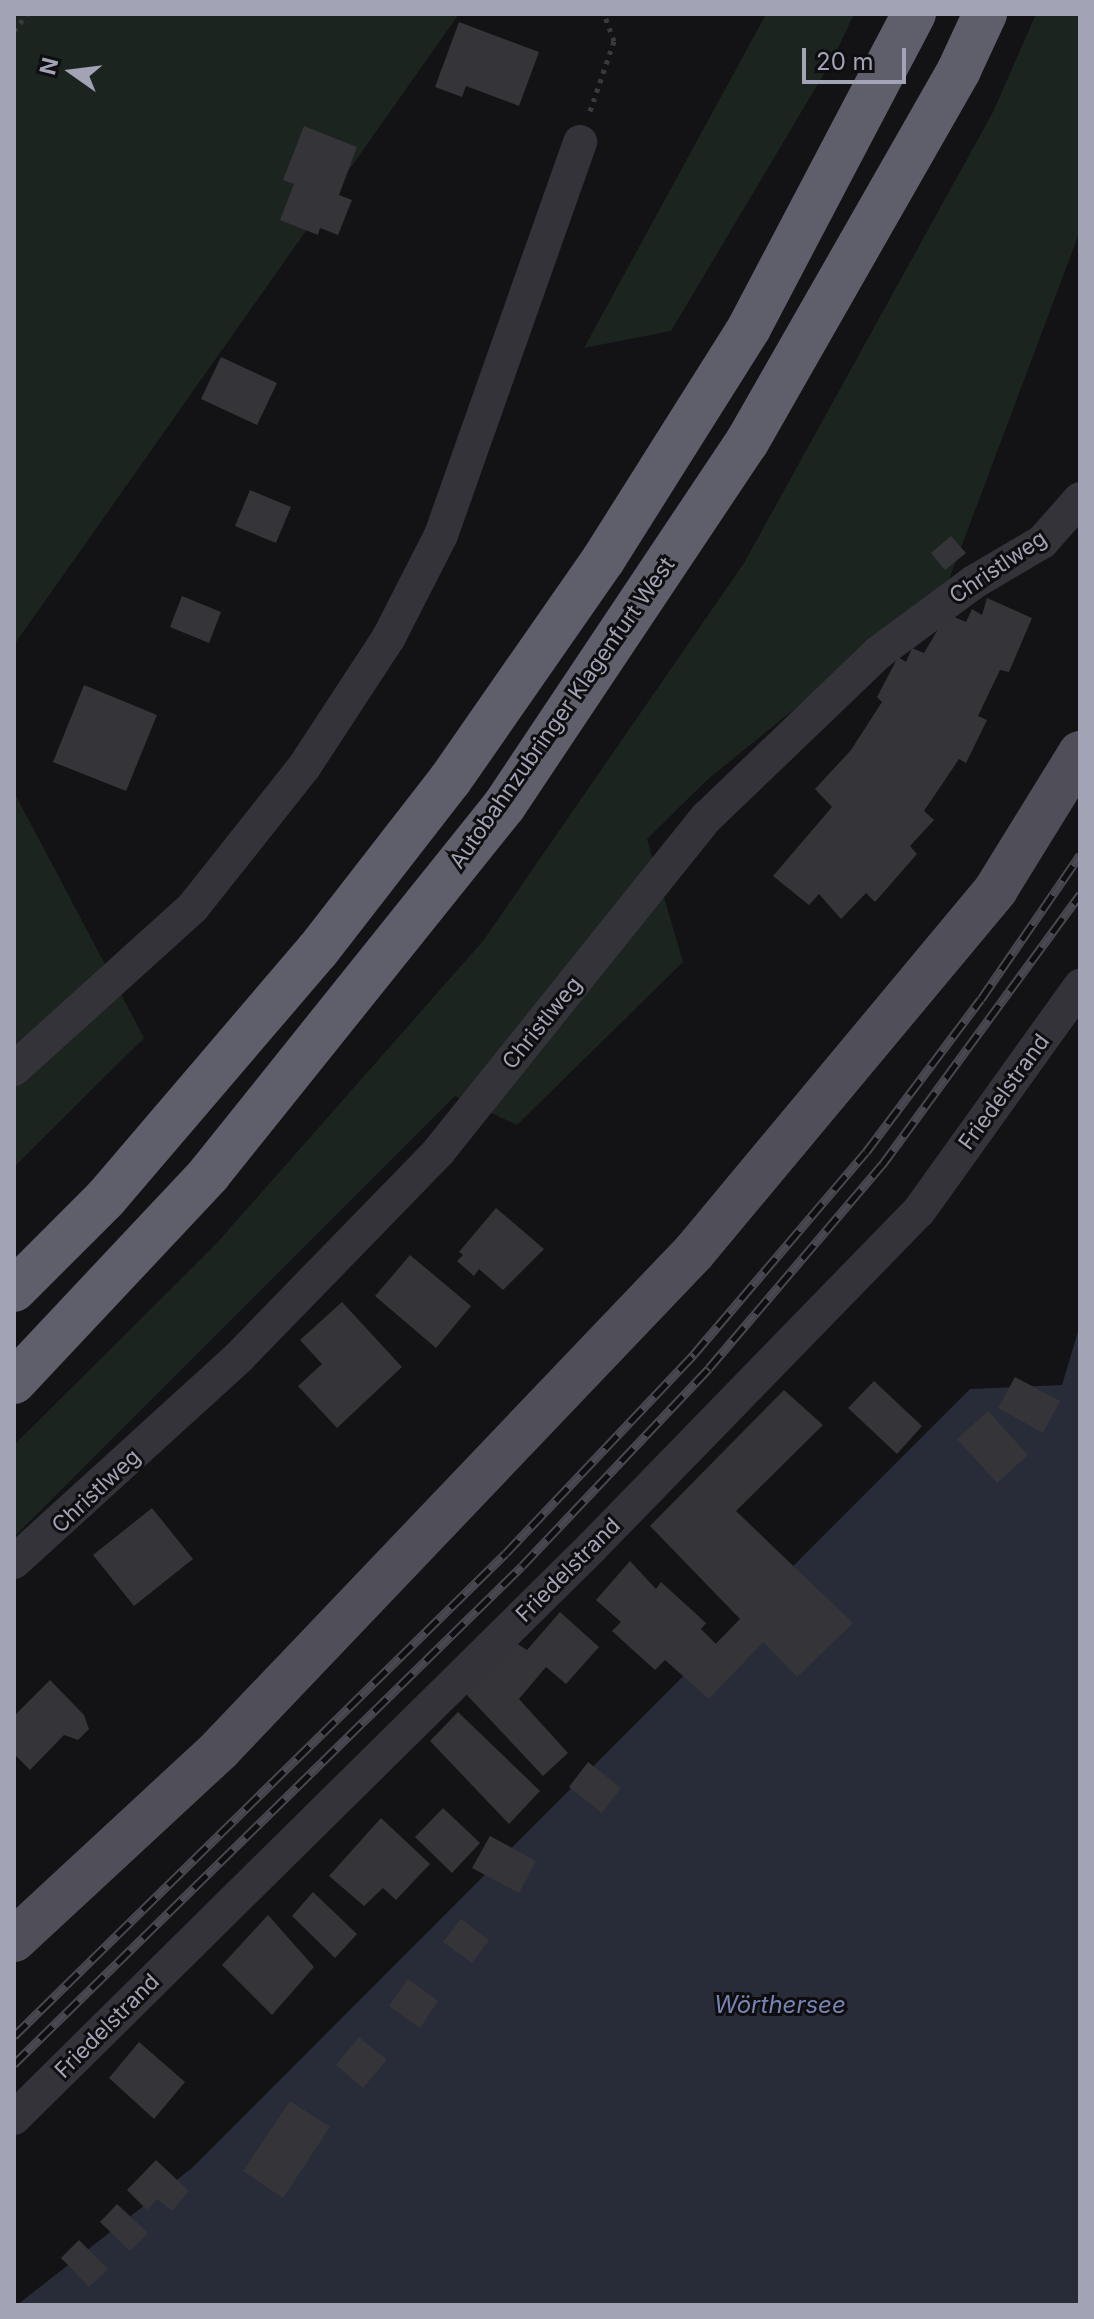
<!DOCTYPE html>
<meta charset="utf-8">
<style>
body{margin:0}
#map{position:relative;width:1094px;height:2319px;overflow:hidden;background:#131214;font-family:Inter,sans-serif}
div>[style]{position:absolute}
.green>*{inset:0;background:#1c241f}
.water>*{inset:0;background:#282c39}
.building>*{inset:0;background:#353439}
.path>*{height:5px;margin-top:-2.5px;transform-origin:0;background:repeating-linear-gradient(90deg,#393940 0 4px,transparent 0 10px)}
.street>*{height:34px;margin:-17px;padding:0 17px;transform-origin:17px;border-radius:17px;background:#343339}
.primary>*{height:44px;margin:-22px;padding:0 22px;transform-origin:22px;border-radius:22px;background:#504f59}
.highway>*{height:44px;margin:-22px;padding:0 22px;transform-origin:22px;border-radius:22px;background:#5f5f6b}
.rail>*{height:9px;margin-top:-4.5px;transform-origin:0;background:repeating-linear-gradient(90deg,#0e0d0f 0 18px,#494850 0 36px);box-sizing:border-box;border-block:2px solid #494850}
span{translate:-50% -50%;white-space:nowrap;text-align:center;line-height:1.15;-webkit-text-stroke:6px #0e0d0f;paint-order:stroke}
.street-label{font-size:22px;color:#a3a3b6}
.water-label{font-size:24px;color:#7784b4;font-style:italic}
.frame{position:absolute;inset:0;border:16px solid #a3a3b6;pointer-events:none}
.north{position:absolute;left:32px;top:32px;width:80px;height:80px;-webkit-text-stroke:6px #0e0d0f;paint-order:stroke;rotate:284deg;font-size:22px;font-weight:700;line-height:32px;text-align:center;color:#a3a3b6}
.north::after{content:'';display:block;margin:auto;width:28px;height:36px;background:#a3a3b6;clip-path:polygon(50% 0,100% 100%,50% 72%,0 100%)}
.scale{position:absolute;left:802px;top:48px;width:104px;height:36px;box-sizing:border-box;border:4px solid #a3a3b6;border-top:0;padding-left:10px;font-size:24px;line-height:28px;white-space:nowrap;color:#a3a3b6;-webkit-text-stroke:6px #0e0d0f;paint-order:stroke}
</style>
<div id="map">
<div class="green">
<div style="clip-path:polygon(14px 14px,459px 14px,14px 645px)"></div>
<div style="clip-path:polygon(766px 14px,854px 14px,834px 57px,671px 331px,584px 348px)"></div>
<div style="clip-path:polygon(1036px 14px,1080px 14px,1080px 231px,947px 585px,707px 780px,647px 839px,683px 962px,517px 1125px,455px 1096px,14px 1537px,14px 1445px,216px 1244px,483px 941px,744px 563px,993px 112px)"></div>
<div style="clip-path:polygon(14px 792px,144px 1038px,14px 1167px)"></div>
</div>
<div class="water">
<div style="clip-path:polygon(1080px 1325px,1080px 2305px,17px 2305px,192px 2168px,970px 1389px,1062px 1385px)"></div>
</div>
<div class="building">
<div style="clip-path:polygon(459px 22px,539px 52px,519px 106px,466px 86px,462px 97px,435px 87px)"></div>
<div style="clip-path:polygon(304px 126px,357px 147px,339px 195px,352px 200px,338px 235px,320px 228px,318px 235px,280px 220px,294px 184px,283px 180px)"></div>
<div style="clip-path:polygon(221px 357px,277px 383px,257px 425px,201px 399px)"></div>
<div style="clip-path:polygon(250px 490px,291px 507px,276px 543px,235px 526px)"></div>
<div style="clip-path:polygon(951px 536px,966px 553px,945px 570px,931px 553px)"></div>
<div style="clip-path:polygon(182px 596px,221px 612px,209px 643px,170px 627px)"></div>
<div style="clip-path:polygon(987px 598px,1032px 618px,1009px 672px,1000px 670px,978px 716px,987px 720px,966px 763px,959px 759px,924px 811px,934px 820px,910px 846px,917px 854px,875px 902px,866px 893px,841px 919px,819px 894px,809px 905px,773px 876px,832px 807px,815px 789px,851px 750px,882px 702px,877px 697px,898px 657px,906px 662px,912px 648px,924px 653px,947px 614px,966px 622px,972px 609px,982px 615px)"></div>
<div style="clip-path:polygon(84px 685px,157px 715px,126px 791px,53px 762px)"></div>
<div style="clip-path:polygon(496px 1208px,544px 1249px,503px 1290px,479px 1269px,474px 1276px,457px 1261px,463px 1255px,459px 1252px)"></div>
<div style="clip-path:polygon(410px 1255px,471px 1306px,436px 1348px,375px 1296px)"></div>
<div style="clip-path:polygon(342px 1302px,402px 1367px,337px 1428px,298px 1386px,322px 1364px,300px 1340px)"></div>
<div style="clip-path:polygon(1015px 1377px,1060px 1401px,1043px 1433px,998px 1408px)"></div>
<div style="clip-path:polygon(874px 1381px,922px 1426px,897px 1454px,848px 1408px)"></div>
<div style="clip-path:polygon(784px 1390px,823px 1425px,736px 1511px,853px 1623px,797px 1677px,763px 1642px,709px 1699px,665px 1660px,655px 1670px,612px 1631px,621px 1622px,596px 1600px,630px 1561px,656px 1589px,661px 1582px,706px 1623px,701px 1629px,716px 1644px,740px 1619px,650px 1526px)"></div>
<div style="clip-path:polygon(988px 1411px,1028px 1455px,997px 1483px,957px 1439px)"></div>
<div style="clip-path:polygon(152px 1508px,193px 1559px,134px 1606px,93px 1555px)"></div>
<div style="clip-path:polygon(560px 1612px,599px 1647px,566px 1684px,546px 1667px,519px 1699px,568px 1753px,543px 1776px,466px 1694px,516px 1643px,527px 1650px)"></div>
<div style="clip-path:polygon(50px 1680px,84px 1715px,89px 1729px,78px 1740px,64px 1735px,30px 1770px,14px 1754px,14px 1716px)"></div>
<div style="clip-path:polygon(458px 1712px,540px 1791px,509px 1824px,430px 1741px)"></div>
<div style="clip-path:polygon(588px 1762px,621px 1788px,602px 1813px,569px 1787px)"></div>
<div style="clip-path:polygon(443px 1808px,480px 1843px,452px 1873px,415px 1837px)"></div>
<div style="clip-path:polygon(381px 1818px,430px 1864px,396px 1900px,383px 1888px,364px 1906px,329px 1876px)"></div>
<div style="clip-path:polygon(490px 1836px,536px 1861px,519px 1893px,472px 1868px)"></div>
<div style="clip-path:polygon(313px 1892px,357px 1934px,335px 1958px,292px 1916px)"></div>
<div style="clip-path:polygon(268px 1915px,314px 1967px,272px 2015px,222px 1965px)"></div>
<div style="clip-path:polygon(461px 1919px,489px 1940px,472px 1963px,443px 1942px)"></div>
<div style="clip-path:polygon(408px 1979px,438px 2001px,420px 2028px,389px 2006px)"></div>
<div style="clip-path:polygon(359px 2037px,387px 2060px,363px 2088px,336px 2065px)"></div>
<div style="clip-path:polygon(139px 2042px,185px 2082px,154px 2119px,109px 2078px)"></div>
<div style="clip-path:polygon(290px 2101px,330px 2127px,283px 2198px,243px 2171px)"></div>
<div style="clip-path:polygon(156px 2160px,189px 2191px,172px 2211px,157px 2199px,147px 2210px,127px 2190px)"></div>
<div style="clip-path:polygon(117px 2204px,148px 2233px,130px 2251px,100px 2222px)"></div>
<div style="clip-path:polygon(79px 2240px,108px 2269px,89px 2287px,61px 2258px)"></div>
</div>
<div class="path">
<div style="left:14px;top:31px;width:21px;rotate:-53deg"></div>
<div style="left:590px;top:111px;width:74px;rotate:-71.1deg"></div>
<div style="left:614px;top:41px;width:29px;rotate:-110deg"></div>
</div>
<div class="street">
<div style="left:14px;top:1069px;width:241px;rotate:-42.1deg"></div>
<div style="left:193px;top:907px;width:179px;rotate:-51.6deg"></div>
<div style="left:304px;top:767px;width:155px;rotate:-56.8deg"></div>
<div style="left:389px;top:637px;width:114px;rotate:-63deg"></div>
<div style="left:441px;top:535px;width:417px;rotate:-70.5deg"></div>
<div style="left:14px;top:1562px;width:304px;rotate:-42.3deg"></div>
<div style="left:239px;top:1357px;width:287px;rotate:-45.8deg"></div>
<div style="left:439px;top:1151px;width:427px;rotate:-51.3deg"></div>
<div style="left:706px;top:818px;width:238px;rotate:-43.8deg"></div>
<div style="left:878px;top:653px;width:119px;rotate:-36.5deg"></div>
<div style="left:974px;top:582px;width:79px;rotate:-30.5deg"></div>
<div style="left:1042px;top:542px;width:57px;rotate:-48.5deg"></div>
<div style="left:14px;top:2118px;width:812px;rotate:-44.65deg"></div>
<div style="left:592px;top:1547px;width:469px;rotate:-45.8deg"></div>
<div style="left:919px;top:1211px;width:277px;rotate:-54.4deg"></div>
</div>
<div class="primary">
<div style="left:14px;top:1940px;width:281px;rotate:-42.8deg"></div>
<div style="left:220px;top:1749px;width:687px;rotate:-46.36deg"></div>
<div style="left:694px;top:1252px;width:472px;rotate:-50.2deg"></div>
<div style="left:996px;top:889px;width:160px;rotate:-58.3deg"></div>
</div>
<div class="highway">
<div style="left:14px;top:1290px;width:130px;rotate:-45deg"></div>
<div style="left:106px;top:1198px;width:326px;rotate:-49.5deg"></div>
<div style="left:318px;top:950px;width:215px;rotate:-52.2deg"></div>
<div style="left:450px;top:780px;width:268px;rotate:-55.2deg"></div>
<div style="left:603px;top:560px;width:274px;rotate:-57.8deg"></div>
<div style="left:749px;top:328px;width:355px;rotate:-62.3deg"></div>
<div style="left:14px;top:1382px;width:285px;rotate:-46.8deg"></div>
<div style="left:209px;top:1174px;width:472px;rotate:-51.3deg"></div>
<div style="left:504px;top:806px;width:438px;rotate:-56.3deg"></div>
<div style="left:747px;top:442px;width:428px;rotate:-60.3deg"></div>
<div style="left:959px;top:70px;width:62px;rotate:-65.1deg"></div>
</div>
<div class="rail">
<div style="left:14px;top:2036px;width:689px;rotate:-44.47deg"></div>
<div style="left:506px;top:1553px;width:274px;rotate:-46.6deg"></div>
<div style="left:694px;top:1354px;width:265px;rotate:-49.6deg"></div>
<div style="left:866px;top:1152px;width:191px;rotate:-53.1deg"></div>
<div style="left:981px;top:999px;width:175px;rotate:-55.5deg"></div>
<div style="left:14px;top:2064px;width:711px;rotate:-44.43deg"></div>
<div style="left:522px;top:1566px;width:272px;rotate:-46.6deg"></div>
<div style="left:709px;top:1368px;width:267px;rotate:-49.6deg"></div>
<div style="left:882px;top:1165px;width:336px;rotate:-53.8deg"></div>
</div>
<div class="street-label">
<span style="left:998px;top:567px;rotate:-34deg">Christlweg</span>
<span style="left:562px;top:713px;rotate:-55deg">Autobahnzubringer Klagenfurt West</span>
<span style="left:542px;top:1023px;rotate:-51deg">Christlweg</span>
<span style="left:1004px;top:1092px;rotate:-54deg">Friedelstrand</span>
<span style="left:96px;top:1491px;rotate:-43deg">Christlweg</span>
<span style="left:568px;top:1570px;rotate:-45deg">Friedelstrand</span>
<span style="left:107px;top:2026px;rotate:-45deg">Friedelstrand</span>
</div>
<div class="water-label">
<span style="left:780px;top:2005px">Wörthersee</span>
</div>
<div class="frame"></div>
<div class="north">N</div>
<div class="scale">20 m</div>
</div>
